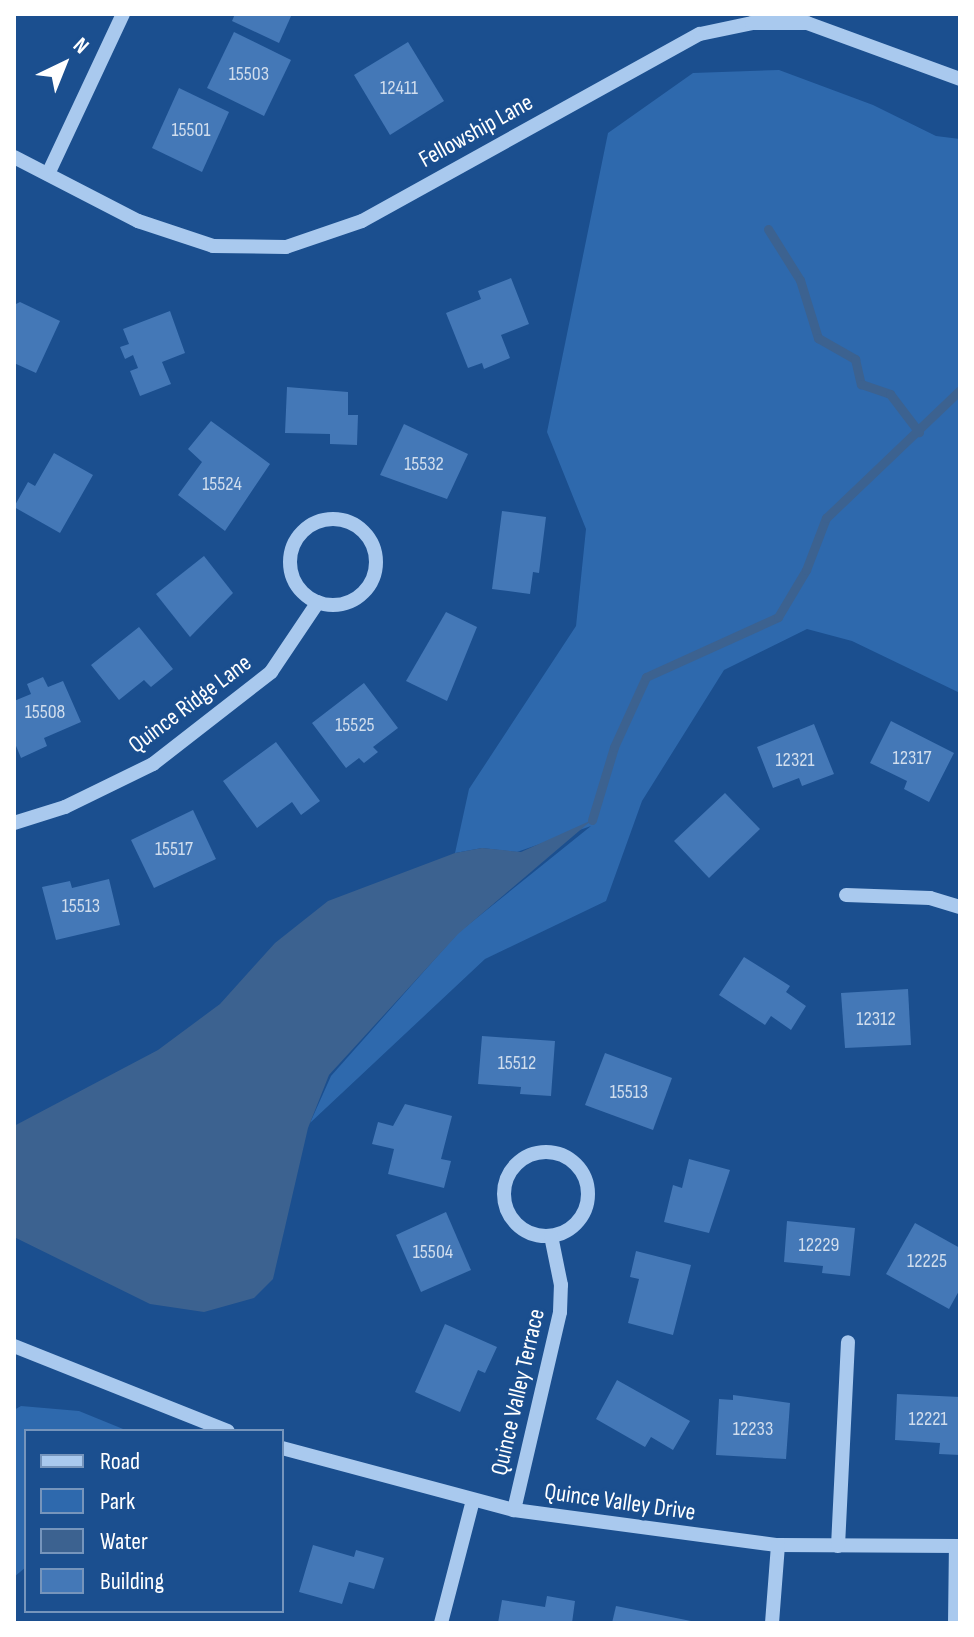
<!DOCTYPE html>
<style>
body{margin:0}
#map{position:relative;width:974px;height:1637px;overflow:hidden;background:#1b4f8f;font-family:"Sofia Sans Condensed",sans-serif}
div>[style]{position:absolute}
.green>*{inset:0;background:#2e69ad}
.water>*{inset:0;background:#3c6290}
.stream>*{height:9px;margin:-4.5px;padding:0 4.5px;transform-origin:4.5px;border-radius:4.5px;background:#3c6290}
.building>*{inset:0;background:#4478b7}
.minor>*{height:14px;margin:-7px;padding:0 7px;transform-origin:7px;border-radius:7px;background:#a9c9ee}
.minor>.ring{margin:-7px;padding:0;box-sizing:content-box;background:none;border:14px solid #a9c9ee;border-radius:50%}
span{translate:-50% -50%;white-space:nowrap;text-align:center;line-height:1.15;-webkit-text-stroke:7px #1b4f8f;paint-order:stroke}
.number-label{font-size:20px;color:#d0dded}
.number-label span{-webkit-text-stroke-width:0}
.street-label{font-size:24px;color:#fff}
.frame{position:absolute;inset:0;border:16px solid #fff;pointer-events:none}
.legend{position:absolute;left:24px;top:1429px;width:260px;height:184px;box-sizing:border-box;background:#1b4f8f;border:2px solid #7695bc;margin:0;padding:10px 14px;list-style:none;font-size:24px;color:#fff}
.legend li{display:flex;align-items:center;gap:16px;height:40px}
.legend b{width:40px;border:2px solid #7695bc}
.north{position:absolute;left:24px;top:24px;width:80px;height:80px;-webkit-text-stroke:6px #1b4f8f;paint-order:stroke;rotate:43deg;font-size:22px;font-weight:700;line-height:32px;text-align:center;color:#fff}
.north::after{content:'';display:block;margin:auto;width:28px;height:36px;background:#fff;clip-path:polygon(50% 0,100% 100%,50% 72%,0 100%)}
</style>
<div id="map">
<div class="green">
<div style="clip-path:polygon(779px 70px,873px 105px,936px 136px,960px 139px,960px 693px,852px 641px,807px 629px,724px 670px,642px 801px,606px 901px,485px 959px,310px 1123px,331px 1076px,458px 933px,591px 826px,517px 852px,482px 848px,455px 853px,469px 789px,576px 626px,586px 529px,547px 432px,608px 133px,693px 73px)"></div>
<div style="clip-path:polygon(21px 1406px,79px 1411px,128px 1431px,26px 1431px,26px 1567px,14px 1577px,14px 1410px)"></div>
</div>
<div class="water">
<div style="clip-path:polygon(592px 820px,458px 934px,329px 1075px,308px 1128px,273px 1279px,254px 1298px,204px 1312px,150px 1304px,14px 1237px,14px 1126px,158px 1050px,220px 1004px,275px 943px,328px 901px,455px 853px,482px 848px,521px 852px)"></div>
</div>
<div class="stream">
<div style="left:768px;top:229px;width:60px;rotate:57.9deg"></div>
<div style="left:800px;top:280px;width:61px;rotate:72.8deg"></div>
<div style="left:818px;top:338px;width:43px;rotate:29.6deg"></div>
<div style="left:855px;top:359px;width:26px;rotate:77deg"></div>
<div style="left:861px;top:384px;width:31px;rotate:19deg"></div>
<div style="left:890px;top:394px;width:48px;rotate:52.7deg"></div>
<div style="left:592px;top:820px;width:76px;rotate:-73.2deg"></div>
<div style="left:614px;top:747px;width:77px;rotate:-65.4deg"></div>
<div style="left:646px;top:677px;width:145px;rotate:-24.4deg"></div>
<div style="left:778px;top:617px;width:55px;rotate:-59.2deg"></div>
<div style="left:806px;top:570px;width:56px;rotate:-69deg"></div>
<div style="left:826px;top:518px;width:185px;rotate:-43.7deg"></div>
</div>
<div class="building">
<div style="clip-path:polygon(235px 14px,292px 14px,279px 43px,232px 21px)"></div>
<div style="clip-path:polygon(234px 32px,291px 60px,264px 116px,207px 88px)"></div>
<div style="clip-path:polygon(408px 42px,444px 101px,390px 135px,354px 75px)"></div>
<div style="clip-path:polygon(179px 88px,229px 112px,202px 172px,152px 148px)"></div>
<div style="clip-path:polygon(511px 278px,529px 324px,501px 335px,510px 358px,484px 369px,482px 363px,468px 368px,446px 313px,481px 299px,478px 291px)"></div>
<div style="clip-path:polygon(20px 302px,60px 321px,36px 373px,14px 363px,14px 305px)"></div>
<div style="clip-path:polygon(170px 311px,185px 353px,162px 362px,171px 384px,140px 396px,130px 371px,138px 368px,133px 355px,125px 359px,120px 347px,129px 344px,123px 329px)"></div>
<div style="clip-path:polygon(287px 387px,348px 392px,348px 415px,358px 415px,357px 445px,330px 444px,330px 434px,285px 433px)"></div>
<div style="clip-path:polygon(211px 421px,270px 464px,225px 531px,178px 495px,202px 462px,188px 449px)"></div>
<div style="clip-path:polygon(404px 424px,468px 454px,447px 499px,380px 475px)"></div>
<div style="clip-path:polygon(54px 453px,93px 475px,60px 533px,14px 507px,28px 482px,35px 486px)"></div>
<div style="clip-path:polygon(502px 511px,546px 517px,539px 573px,533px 572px,530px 594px,492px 589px)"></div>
<div style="clip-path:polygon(204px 556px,233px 593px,190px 637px,156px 594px)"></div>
<div style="clip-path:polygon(446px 612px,477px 627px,447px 701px,406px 681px)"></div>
<div style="clip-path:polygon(139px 627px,173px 669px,151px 687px,144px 680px,119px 700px,91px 665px)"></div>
<div style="clip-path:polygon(43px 677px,48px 687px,63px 681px,81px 722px,44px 738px,47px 746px,21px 758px,14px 741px,14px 701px,31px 694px,27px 684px)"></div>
<div style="clip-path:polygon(364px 683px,398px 728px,373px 747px,378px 752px,364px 763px,359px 758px,346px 768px,312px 723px)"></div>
<div style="clip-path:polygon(891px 721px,954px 753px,929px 802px,904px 789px,907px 781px,870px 763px)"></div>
<div style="clip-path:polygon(814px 724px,834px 774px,802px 786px,799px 778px,773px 788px,757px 747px)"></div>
<div style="clip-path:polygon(276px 742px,320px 801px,301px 815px,292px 802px,257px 828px,223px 781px)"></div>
<div style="clip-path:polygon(725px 793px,760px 829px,709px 878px,674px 841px)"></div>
<div style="clip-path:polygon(193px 810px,216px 859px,154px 888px,131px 840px)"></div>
<div style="clip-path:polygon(109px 879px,120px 925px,56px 940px,42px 887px,70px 881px,72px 888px)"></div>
<div style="clip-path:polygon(744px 957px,790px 986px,786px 992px,806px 1006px,791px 1030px,771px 1016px,765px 1025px,719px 995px)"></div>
<div style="clip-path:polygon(908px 989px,911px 1045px,845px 1048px,841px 993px)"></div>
<div style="clip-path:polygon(482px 1036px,555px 1041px,551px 1096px,520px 1094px,521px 1087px,478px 1084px)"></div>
<div style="clip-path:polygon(605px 1053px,672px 1078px,653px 1130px,585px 1105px)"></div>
<div style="clip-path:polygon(405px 1104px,452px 1116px,441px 1159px,451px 1161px,444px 1188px,388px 1174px,394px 1149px,372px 1144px,378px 1122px,393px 1126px)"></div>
<div style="clip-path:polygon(689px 1159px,730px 1170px,709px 1233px,664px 1222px,673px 1185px,682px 1188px)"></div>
<div style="clip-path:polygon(446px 1212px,471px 1270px,421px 1292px,396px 1235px)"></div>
<div style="clip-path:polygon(787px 1221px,855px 1228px,850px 1276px,822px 1273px,823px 1266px,784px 1262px)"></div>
<div style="clip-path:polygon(915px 1223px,960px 1248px,960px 1289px,949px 1309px,886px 1274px)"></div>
<div style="clip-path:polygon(636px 1251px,691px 1265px,673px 1335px,628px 1323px,639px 1279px,630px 1277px)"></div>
<div style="clip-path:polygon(445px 1324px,497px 1347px,485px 1373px,478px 1370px,460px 1412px,415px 1392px)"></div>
<div style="clip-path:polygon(617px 1380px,690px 1421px,673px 1450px,651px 1437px,645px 1447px,596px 1419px)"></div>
<div style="clip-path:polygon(897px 1394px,960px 1397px,960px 1455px,939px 1454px,940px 1443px,895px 1440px)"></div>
<div style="clip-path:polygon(733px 1395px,790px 1403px,786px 1459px,716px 1455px,719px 1399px,733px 1400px)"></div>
<div style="clip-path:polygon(313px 1545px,354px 1557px,356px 1550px,384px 1558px,374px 1589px,349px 1582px,342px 1604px,299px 1592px)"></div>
<div style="clip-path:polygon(547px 1596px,575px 1601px,572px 1623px,498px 1623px,502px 1600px,545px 1607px)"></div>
<div style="clip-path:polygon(616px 1606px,696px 1622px,696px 1623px,612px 1623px)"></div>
</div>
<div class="minor">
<div style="left:14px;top:157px;width:140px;rotate:27.3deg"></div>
<div style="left:138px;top:221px;width:79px;rotate:18.4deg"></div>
<div style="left:213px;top:246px;width:73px;rotate:0.8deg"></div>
<div style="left:286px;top:247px;width:80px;rotate:-18.9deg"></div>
<div style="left:362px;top:221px;width:386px;rotate:-29deg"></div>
<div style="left:700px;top:34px;width:53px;rotate:-11.9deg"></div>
<div style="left:752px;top:23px;width:55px"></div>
<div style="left:807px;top:23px;width:163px;rotate:20.1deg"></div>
<div style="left:48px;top:174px;width:177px;rotate:-64.9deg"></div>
<div class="ring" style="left:290px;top:519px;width:72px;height:72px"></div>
<div style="left:14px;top:823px;width:53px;rotate:-17.4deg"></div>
<div style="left:65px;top:807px;width:98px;rotate:-26deg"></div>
<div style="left:153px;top:764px;width:150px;rotate:-37.9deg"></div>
<div style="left:271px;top:672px;width:84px;rotate:-56.1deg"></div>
<div style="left:846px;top:895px;width:84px;rotate:2deg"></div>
<div style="left:930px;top:898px;width:31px;rotate:17deg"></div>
<div class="ring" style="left:504px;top:1152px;width:70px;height:70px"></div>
<div style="left:14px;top:1346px;width:230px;rotate:21.7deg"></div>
<div style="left:282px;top:1448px;width:240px;rotate:15deg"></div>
<div style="left:514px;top:1510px;width:266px;rotate:7.6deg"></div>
<div style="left:778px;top:1545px;width:182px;rotate:0.3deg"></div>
<div style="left:514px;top:1510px;width:203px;rotate:-76.9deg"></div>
<div style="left:560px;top:1312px;width:27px;rotate:-88deg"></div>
<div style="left:561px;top:1285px;width:50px;rotate:-101.5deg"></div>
<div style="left:838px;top:1546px;width:204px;rotate:-87.2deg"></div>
<div style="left:441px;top:1623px;width:127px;rotate:-75.4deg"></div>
<div style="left:772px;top:1623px;width:78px;rotate:-85.6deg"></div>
<div style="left:955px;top:1623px;width:77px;rotate:-89.3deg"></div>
</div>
<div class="number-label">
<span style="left:249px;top:74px">15503</span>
<span style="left:399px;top:88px">12411</span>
<span style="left:191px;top:130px">15501</span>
<span style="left:424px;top:464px">15532</span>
<span style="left:222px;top:484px">15524</span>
<span style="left:45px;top:712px">15508</span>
<span style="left:355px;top:725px">15525</span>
<span style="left:912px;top:758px">12317</span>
<span style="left:795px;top:760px">12321</span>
<span style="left:174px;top:849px">15517</span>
<span style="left:81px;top:906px">15513</span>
<span style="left:876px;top:1019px">12312</span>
<span style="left:517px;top:1063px">15512</span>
<span style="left:629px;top:1092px">15513</span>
<span style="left:819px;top:1245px">12229</span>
<span style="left:433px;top:1252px">15504</span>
<span style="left:927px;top:1261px">12225</span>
<span style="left:928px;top:1419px">12221</span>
<span style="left:753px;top:1429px">12233</span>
</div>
<div class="street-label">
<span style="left:476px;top:131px;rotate:-29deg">Fellowship Lane</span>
<span style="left:190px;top:704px;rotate:-37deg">Quince Ridge Lane</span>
<span style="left:518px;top:1392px;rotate:-77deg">Quince Valley Terrace</span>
<span style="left:620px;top:1502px;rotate:8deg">Quince Valley Drive</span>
</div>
<div class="frame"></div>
<ul class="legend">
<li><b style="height:10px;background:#a9c9ee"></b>Road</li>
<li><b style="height:22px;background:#2e69ad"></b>Park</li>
<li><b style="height:22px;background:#3c6290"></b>Water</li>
<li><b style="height:22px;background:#4478b7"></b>Building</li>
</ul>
<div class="north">N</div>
</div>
